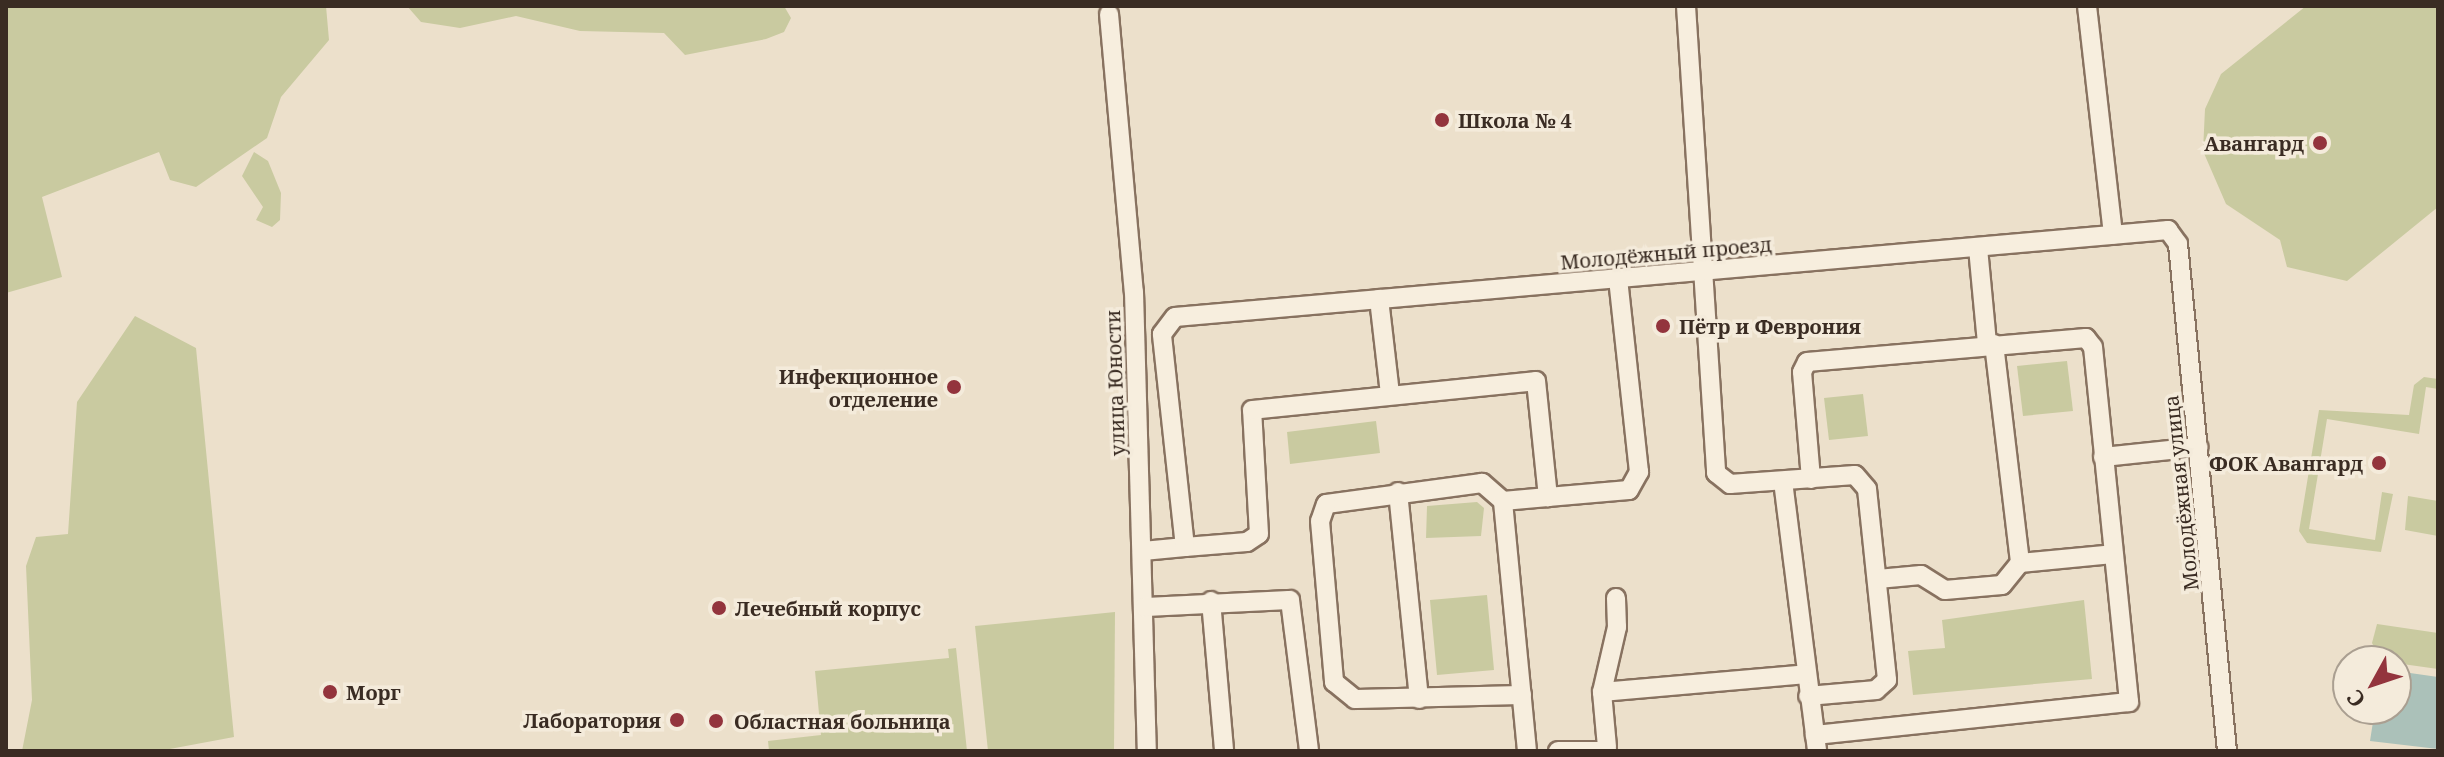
<!DOCTYPE html>
<meta charset="utf-8">
<style>
body{margin:0}
#map{position:relative;width:2444px;height:757px;overflow:hidden;background:#ece0cb;font-family:"Noto Serif",serif}
div>[style]{position:absolute}
.green>*{inset:0;background:#c9caa0}
.water>*{inset:0;background:#abc1b9}
.roads{filter:drop-shadow(2px 0 #887260) drop-shadow(-2px 0 #887260) drop-shadow(0 2px #887260) drop-shadow(0 -2px #887260)}
.minor>*{height:18px;margin:-9px;padding:0 9px;transform-origin:9px;border-radius:9px;background:#f7eede}
.dots>*{width:22px;height:22px;translate:-50% -50%;box-sizing:border-box;border:4px solid #f4ebdb;border-radius:50%}
span{translate:-50% -50%;white-space:nowrap;text-align:center;line-height:1.15;-webkit-text-stroke:7px #f4ebdb;paint-order:stroke}
.poi-label{font-size:20px;color:#3a2c23;font-weight:700}
.left{translate:0 -50%;text-align:left}
.right{translate:-100% -50%;text-align:right}
.street-label{font-size:20px;color:#3a2c23}
.frame{position:absolute;inset:0;border:8px solid #3a2c23;pointer-events:none}
.north{position:absolute;left:2332px;top:645px;width:80px;height:80px;box-sizing:border-box;background:#f4ebdb;border:2px solid #aa9f91;border-radius:50%;rotate:230deg;font-size:22px;font-weight:700;line-height:32px;text-align:center;color:#3a2c23}
.north::after{content:'';display:block;margin:auto;width:28px;height:36px;background:#93343d;clip-path:polygon(50% 0,100% 100%,50% 72%,0 100%)}
</style>
<div id="map">
<div class="green">
<div style="clip-path:polygon(6px 6px,326px 6px,329px 40px,281px 97px,267px 138px,196px 187px,170px 180px,159px 152px,42px 197px,62px 277px,6px 293px)"></div>
<div style="clip-path:polygon(407px 6px,784px 6px,791px 18px,784px 32px,766px 39px,685px 55px,664px 33px,580px 31px,516px 16px,460px 28px,421px 22px)"></div>
<div style="clip-path:polygon(2306px 6px,2438px 6px,2438px 207px,2347px 281px,2287px 267px,2280px 240px,2226px 204px,2203px 151px,2205px 109px,2221px 74px)"></div>
<div style="clip-path:polygon(254px 152px,268px 161px,281px 193px,280px 220px,272px 227px,256px 220px,263px 207px,242px 176px)"></div>
<div style="clip-path:polygon(135px 316px,196px 348px,234px 737px,159px 751px,22px 751px,32px 700px,26px 566px,36px 537px,68px 534px,77px 402px)"></div>
<div style="clip-path:polygon(2067px 361px,2073px 411px,2023px 416px,2017px 366px)"></div>
<div style="clip-path:polygon(2424px 377px,2438px 379px,2438px 389px,2426px 387px,2419px 434px,2327px 419px,2309px 529px,2375px 540px,2382px 492px,2393px 494px,2381px 552px,2307px 543px,2299px 531px,2319px 410px,2409px 415px,2414px 385px)"></div>
<div style="clip-path:polygon(1863px 394px,1868px 436px,1829px 440px,1824px 398px)"></div>
<div style="clip-path:polygon(1376px 421px,1380px 453px,1290px 464px,1287px 432px)"></div>
<div style="clip-path:polygon(2408px 496px,2438px 501px,2438px 536px,2405px 530px)"></div>
<div style="clip-path:polygon(1477px 502px,1484px 508px,1481px 536px,1426px 538px,1427px 506px)"></div>
<div style="clip-path:polygon(1487px 595px,1494px 670px,1437px 675px,1430px 600px)"></div>
<div style="clip-path:polygon(2084px 600px,2092px 679px,1913px 695px,1908px 651px,1945px 648px,1942px 620px)"></div>
<div style="clip-path:polygon(1115px 612px,1114px 751px,988px 751px,975px 626px)"></div>
<div style="clip-path:polygon(2377px 624px,2438px 633px,2438px 669px,2381px 661px,2372px 643px)"></div>
<div style="clip-path:polygon(956px 648px,967px 751px,769px 751px,768px 741px,821px 735px,815px 671px,949px 658px,948px 649px)"></div>
</div>
<div class="water">
<div style="clip-path:polygon(2396px 671px,2438px 677px,2438px 749px,2370px 741px,2375px 709px,2396px 709px)"></div>
</div>
<div class="roads">
<div class="minor">
<div style="left:1686px;top:6px;width:468px;rotate:86.3deg"></div>
<div style="left:1716px;top:473px;width:18px;rotate:38deg"></div>
<div style="left:1730px;top:484px;width:125px;rotate:-4.1deg"></div>
<div style="left:1855px;top:475px;width:18px;rotate:49deg"></div>
<div style="left:1867px;top:489px;width:192px;rotate:84deg"></div>
<div style="left:1887px;top:680px;width:15px;rotate:138deg"></div>
<div style="left:1876px;top:690px;width:68px;rotate:175deg"></div>
<div style="left:2087px;top:6px;width:230px;rotate:83.5deg"></div>
<div style="left:1109px;top:14px;width:279px;rotate:84.9deg"></div>
<div style="left:1134px;top:292px;width:459px;rotate:88.4deg"></div>
<div style="left:1978px;top:248px;width:96px;rotate:84.6deg"></div>
<div style="left:1379px;top:299px;width:96px;rotate:83.4deg"></div>
<div style="left:1994px;top:344px;width:221px;rotate:83.2deg"></div>
<div style="left:2103px;top:457px;width:96px;rotate:-6deg"></div>
<div style="left:1811px;top:479px;width:107px;rotate:-94.8deg"></div>
<div style="left:1802px;top:372px;width:11px;rotate:-63deg"></div>
<div style="left:1807px;top:362px;width:280px;rotate:-4.9deg"></div>
<div style="left:2086px;top:338px;width:11px;rotate:52deg"></div>
<div style="left:2093px;top:347px;width:357px;rotate:84.2deg"></div>
<div style="left:2129px;top:702px;width:316px;rotate:174deg"></div>
<div style="left:1783px;top:481px;width:272px;rotate:82.8deg"></div>
<div style="left:1398px;top:492px;width:208px;rotate:84.2deg"></div>
<div style="left:1503px;top:501px;width:28px;rotate:-139deg"></div>
<div style="left:1482px;top:483px;width:157px;rotate:172.3deg"></div>
<div style="left:1326px;top:504px;width:18px;rotate:109deg"></div>
<div style="left:1320px;top:521px;width:162px;rotate:85deg"></div>
<div style="left:1334px;top:682px;width:27px;rotate:39deg"></div>
<div style="left:1355px;top:699px;width:167px;rotate:-1.4deg"></div>
<div style="left:1185px;top:547px;width:62px;rotate:-4.6deg"></div>
<div style="left:1247px;top:542px;width:14px;rotate:-34deg"></div>
<div style="left:1259px;top:534px;width:124px;rotate:-93.2deg"></div>
<div style="left:1252px;top:410px;width:285px;rotate:-5.8deg"></div>
<div style="left:1536px;top:381px;width:117px;rotate:84.1deg"></div>
<div style="left:1548px;top:497px;width:81px;rotate:-4.9deg"></div>
<div style="left:1629px;top:490px;width:21px;rotate:-61deg"></div>
<div style="left:1639px;top:472px;width:193px;rotate:-96.2deg"></div>
<div style="left:1143px;top:551px;width:42px;rotate:-5.4deg"></div>
<div style="left:1185px;top:547px;width:214px;rotate:-96.2deg"></div>
<div style="left:1162px;top:334px;width:21px;rotate:-53deg"></div>
<div style="left:1175px;top:317px;width:997px;rotate:-5.01deg"></div>
<div style="left:2168px;top:230px;width:17px;rotate:54deg"></div>
<div style="left:2178px;top:244px;width:509px;rotate:84.48deg"></div>
<div style="left:1878px;top:579px;width:43px;rotate:-5.3deg"></div>
<div style="left:1921px;top:575px;width:28px;rotate:32deg"></div>
<div style="left:1945px;top:590px;width:57px;rotate:-5deg"></div>
<div style="left:2002px;top:585px;width:28px;rotate:-51deg"></div>
<div style="left:2020px;top:563px;width:93px;rotate:-5.5deg"></div>
<div style="left:1211px;top:601px;width:151px;rotate:85deg"></div>
<div style="left:1145px;top:607px;width:145px;rotate:-2.8deg"></div>
<div style="left:1290px;top:600px;width:152px;rotate:82.8deg"></div>
<div style="left:1602px;top:692px;width:67px;rotate:-77deg"></div>
<div style="left:1617px;top:627px;width:29px;rotate:-92deg"></div>
<div style="left:1607px;top:747px;width:55px;rotate:-95.2deg"></div>
<div style="left:1602px;top:692px;width:205px;rotate:-5deg"></div>
<div style="left:1527px;top:751px;width:251px;rotate:-95.5deg"></div>
<div style="left:1503px;top:501px;width:45px;rotate:-5.1deg"></div>
<div style="left:1558px;top:751px;width:49px"></div>
</div>
</div>
<div class="dots">
<div style="left:1442px;top:120px;background:#93343d"></div>
<div style="left:2320px;top:143px;background:#93343d"></div>
<div style="left:1663px;top:326px;background:#93343d"></div>
<div style="left:954px;top:387px;background:#93343d"></div>
<div style="left:2379px;top:463px;background:#93343d"></div>
<div style="left:719px;top:608px;background:#93343d"></div>
<div style="left:330px;top:692px;background:#93343d"></div>
<div style="left:677px;top:720px;background:#93343d"></div>
<div style="left:716px;top:721px;background:#93343d"></div>
</div>
<div class="poi-label">
<span class="left" style="left:1458px;top:120px">Школа № 4</span>
<span class="right" style="left:2304px;top:143px">Авангард</span>
<span class="left" style="left:1679px;top:326px">Пётр и Феврония</span>
<span class="right" style="left:938px;top:388px">Инфекционное<br>отделение</span>
<span class="right" style="left:2363px;top:463px">ФОК Авангард</span>
<span class="left" style="left:735px;top:608px">Лечебный корпус</span>
<span class="left" style="left:346px;top:692px">Морг</span>
<span class="right" style="left:661px;top:720px">Лаборатория</span>
<span class="left" style="left:734px;top:721px">Областная больница</span>
</div>
<div class="street-label">
<span style="left:1666px;top:253px;rotate:-5deg">Молодёжный проезд</span>
<span style="left:1115px;top:383px;rotate:-92deg">улица Юности</span>
<span style="left:2181px;top:493px;rotate:-96deg">Молодёжная улица</span>
</div>
<div class="frame"></div>
<div class="north">С</div>
</div>
